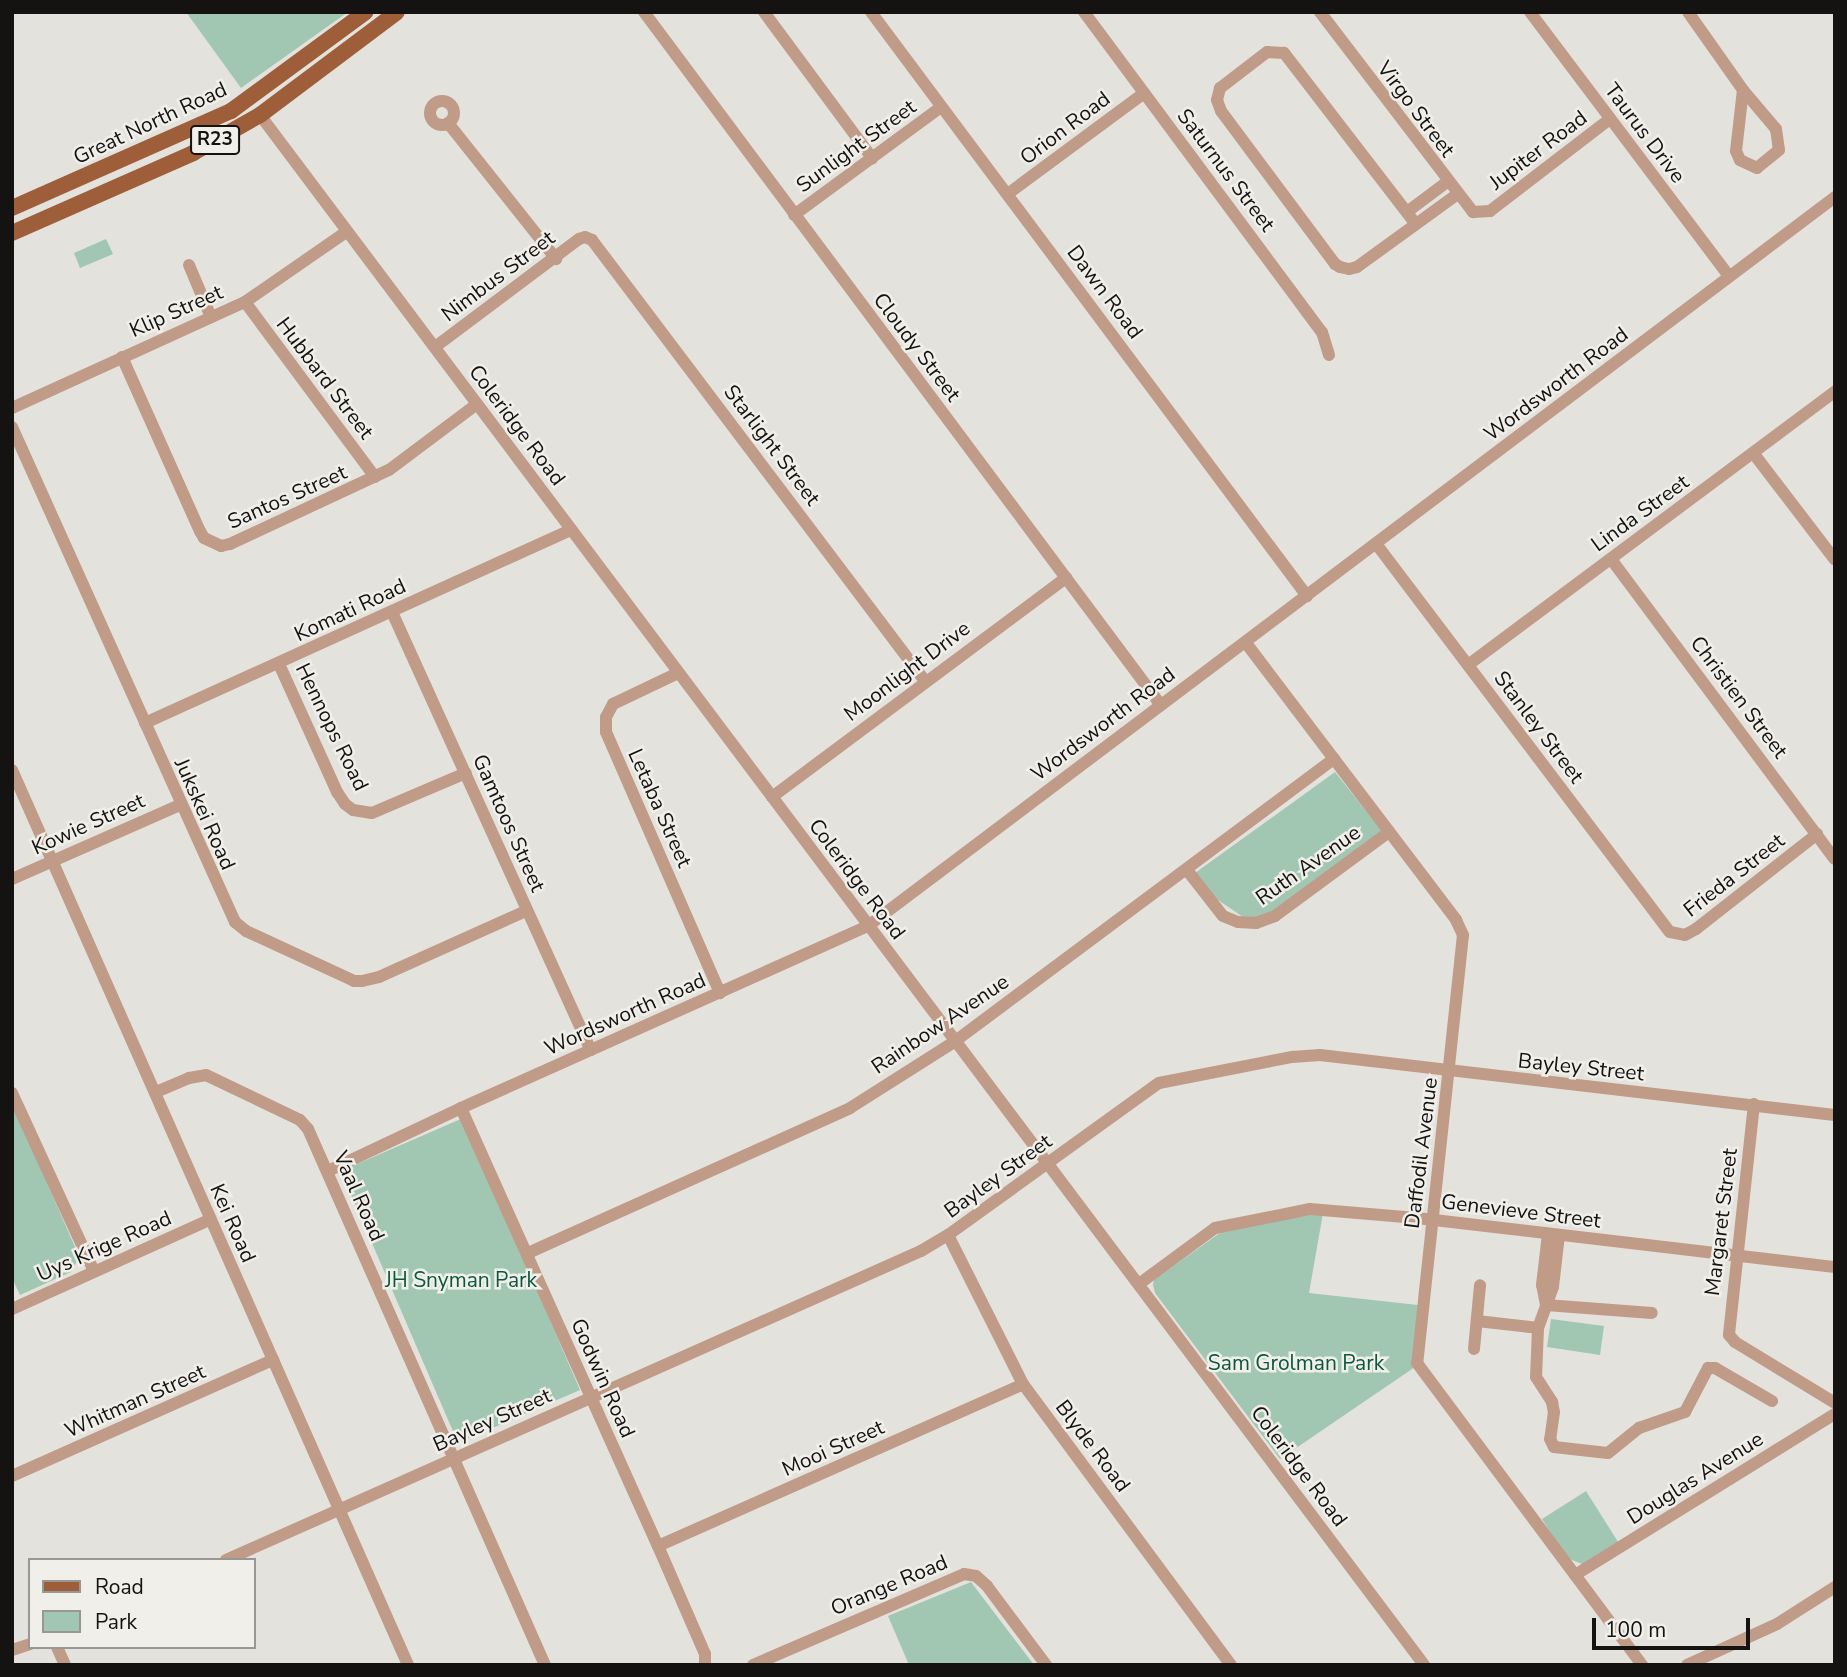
<!DOCTYPE html>
<style>
body{margin:0}
#map{position:relative;width:1847px;height:1677px;overflow:hidden;background:#e4e2dd;font-family:"Nunito Sans",sans-serif}
div>[style]{position:absolute}
.green>*{inset:0;background:#a1c7b3}
.minor>*{height:12px;margin:-6px;padding:0 6px;transform-origin:6px;border-radius:6px;background:#c09b88}
.minor>.ring{margin:-6px;padding:0;box-sizing:content-box;background:none;border:12px solid #c09b88;border-radius:50%}
.major>*{height:16px;margin:-8px;padding:0 8px;transform-origin:8px;border-radius:8px;background:#9e5e39}
span{translate:-50% -50%;white-space:nowrap;text-align:center;line-height:1.15;-webkit-text-stroke:5px #f1efea;paint-order:stroke}
.shield-label span{padding:2px 5px;background:#f1efea;border:2px solid;border-radius:5px;-webkit-text-stroke-width:0}
.shield-label{font-size:19px;color:#141312;font-weight:700}
.street-label{font-size:21px;color:#141312}
.park-label{font-size:21px;color:#0b593d}
.frame{position:absolute;inset:0;border:14px solid #141312;pointer-events:none}
.legend{position:absolute;left:28px;top:1558px;width:228px;height:91px;box-sizing:border-box;background:#f1efea;border:2px solid #999794;margin:0;padding:9px 12px;list-style:none;font-size:21px;color:#141312}
.legend li{display:flex;align-items:center;gap:14px;height:35px}
.legend b{width:35px;border:2px solid #999794}
.scale{position:absolute;left:1592px;top:1618px;width:158px;height:32px;box-sizing:border-box;border:4px solid #141312;border-top:0;padding-left:9px;font-size:21px;line-height:24px;white-space:nowrap;color:#141312;-webkit-text-stroke:5px #f1efea;paint-order:stroke}
</style>
<div id="map">
<div class="green">
<div style="clip-path:polygon(186px 12px,348px 12px,241px 88px)"></div>
<div style="clip-path:polygon(106px 239px,113px 254px,80px 268px,74px 253px)"></div>
<div style="clip-path:polygon(1335px 772px,1383px 832px,1275px 914px,1246px 919px,1215px 898px,1195px 873px)"></div>
<div style="clip-path:polygon(12px 1103px,75px 1247px,77px 1261px,71px 1272px,20px 1295px,12px 1278px)"></div>
<div style="clip-path:polygon(463px 1118px,580px 1390px,458px 1443px,341px 1171px)"></div>
<div style="clip-path:polygon(1323px 1213px,1309px 1293px,1418px 1305px,1415px 1367px,1280px 1459px,1155px 1293px,1153px 1285px,1154px 1280px,1224px 1230px)"></div>
<div style="clip-path:polygon(1551px 1319px,1604px 1326px,1600px 1355px,1547px 1347px)"></div>
<div style="clip-path:polygon(1586px 1491px,1620px 1545px,1587px 1566px,1567px 1558px,1542px 1519px)"></div>
<div style="clip-path:polygon(971px 1582px,1034px 1665px,909px 1665px,888px 1616px)"></div>
</div>
<div class="minor">
<div style="left:644px;top:12px;width:863px;rotate:53.29deg"></div>
<div style="left:764px;top:12px;width:182px;rotate:53.5deg"></div>
<div style="left:871px;top:12px;width:729px;rotate:53.26deg"></div>
<div style="left:1084px;top:12px;width:399px;rotate:53.4deg"></div>
<div style="left:1322px;top:332px;width:24px;rotate:73deg"></div>
<div style="left:1320px;top:12px;width:252px;rotate:52.6deg"></div>
<div style="left:1473px;top:212px;width:17px;rotate:-3deg"></div>
<div style="left:1490px;top:211px;width:151px;rotate:-37.5deg"></div>
<div style="left:1530px;top:12px;width:331px;rotate:53deg"></div>
<div style="left:1688px;top:12px;width:95px;rotate:54.8deg"></div>
<div style="left:1743px;top:90px;width:51px;rotate:49.8deg"></div>
<div style="left:1776px;top:129px;width:21px;rotate:82deg"></div>
<div style="left:1779px;top:150px;width:28px;rotate:141deg"></div>
<div style="left:1757px;top:168px;width:19px;rotate:-155deg"></div>
<div style="left:1740px;top:160px;width:10px;rotate:-114deg"></div>
<div style="left:1736px;top:151px;width:61px;rotate:-83.5deg"></div>
<div class="ring" style="left:430px;top:101px;width:12px;height:12px"></div>
<div style="left:260px;top:115px;width:1938px;rotate:53.09deg"></div>
<div style="left:448px;top:123px;width:174px;rotate:51.5deg"></div>
<div style="left:1009px;top:193px;width:168px;rotate:-36.5deg"></div>
<div style="left:1407px;top:212px;width:50px;rotate:-36.9deg"></div>
<div style="left:794px;top:215px;width:182px;rotate:-36.3deg"></div>
<div style="left:1415px;top:223px;width:215px;rotate:-127.6deg"></div>
<div style="left:1284px;top:53px;width:17px;rotate:-177deg"></div>
<div style="left:1267px;top:52px;width:59px;rotate:142.5deg"></div>
<div style="left:1220px;top:88px;width:12px;rotate:104deg"></div>
<div style="left:1217px;top:100px;width:12px;rotate:70deg"></div>
<div style="left:1221px;top:111px;width:191px;rotate:53.3deg"></div>
<div style="left:1335px;top:264px;width:6px;rotate:31deg"></div>
<div style="left:1340px;top:267px;width:9px;rotate:13deg"></div>
<div style="left:1349px;top:269px;width:8px;rotate:-14deg"></div>
<div style="left:1357px;top:267px;width:122px;rotate:-36deg"></div>
<div style="left:189px;top:265px;width:56px;rotate:67.1deg"></div>
<div style="left:245px;top:302px;width:218px;rotate:53.4deg"></div>
<div style="left:435px;top:347px;width:180px;rotate:-36.9deg"></div>
<div style="left:579px;top:239px;width:6px;rotate:-18deg"></div>
<div style="left:585px;top:237px;width:8px;rotate:23deg"></div>
<div style="left:592px;top:240px;width:553px;rotate:52.94deg"></div>
<div style="left:122px;top:357px;width:191px;rotate:65.9deg"></div>
<div style="left:200px;top:531px;width:8px;rotate:60deg"></div>
<div style="left:204px;top:538px;width:19px;rotate:25deg"></div>
<div style="left:221px;top:546px;width:9px;rotate:-13deg"></div>
<div style="left:230px;top:544px;width:175px;rotate:-25deg"></div>
<div style="left:389px;top:470px;width:110px;rotate:-36.9deg"></div>
<div style="left:12px;top:408px;width:256px;rotate:-24.5deg"></div>
<div style="left:245px;top:302px;width:123px;rotate:-34.7deg"></div>
<div style="left:12px;top:427px;width:543px;rotate:65.75deg"></div>
<div style="left:235px;top:922px;width:14px;rotate:39deg"></div>
<div style="left:246px;top:931px;width:119px;rotate:24.8deg"></div>
<div style="left:354px;top:981px;width:8px"></div>
<div style="left:362px;top:981px;width:17px;rotate:-13deg"></div>
<div style="left:379px;top:977px;width:161px;rotate:-24.2deg"></div>
<div style="left:1754px;top:454px;width:133px;rotate:52.6deg"></div>
<div style="left:1377px;top:545px;width:485px;rotate:52.9deg"></div>
<div style="left:1670px;top:932px;width:15px;rotate:11deg"></div>
<div style="left:1685px;top:935px;width:13px;rotate:-29deg"></div>
<div style="left:1696px;top:929px;width:154px;rotate:-38.1deg"></div>
<div style="left:1611px;top:559px;width:374px;rotate:53.3deg"></div>
<div style="left:392px;top:612px;width:481px;rotate:65.6deg"></div>
<div style="left:1246px;top:643px;width:348px;rotate:52.8deg"></div>
<div style="left:1456px;top:920px;width:17px;rotate:65deg"></div>
<div style="left:1463px;top:935px;width:430px;rotate:96.1deg"></div>
<div style="left:1417px;top:1363px;width:377px;rotate:53.3deg"></div>
<div style="left:279px;top:664px;width:141px;rotate:65.6deg"></div>
<div style="left:337px;top:792px;width:14px;rotate:56deg"></div>
<div style="left:345px;top:804px;width:10px;rotate:37deg"></div>
<div style="left:353px;top:810px;width:19px;rotate:9deg"></div>
<div style="left:372px;top:813px;width:102px;rotate:-23.1deg"></div>
<div style="left:1468px;top:665px;width:458px;rotate:-36.7deg"></div>
<div style="left:678px;top:673px;width:72px;rotate:154.5deg"></div>
<div style="left:613px;top:704px;width:15px;rotate:118deg"></div>
<div style="left:606px;top:717px;width:15px;rotate:90deg"></div>
<div style="left:606px;top:732px;width:285px;rotate:66.4deg"></div>
<div style="left:145px;top:723px;width:468px;rotate:-24.4deg"></div>
<div style="left:12px;top:770px;width:979px;rotate:66.13deg"></div>
<div style="left:772px;top:797px;width:367px;rotate:-36.7deg"></div>
<div style="left:1187px;top:870px;width:58px;rotate:52deg"></div>
<div style="left:1223px;top:916px;width:16px;rotate:22deg"></div>
<div style="left:1238px;top:922px;width:18px;rotate:3deg"></div>
<div style="left:1256px;top:923px;width:20px;rotate:-20deg"></div>
<div style="left:1275px;top:916px;width:142px;rotate:-36.4deg"></div>
<div style="left:12px;top:879px;width:184px;rotate:-23.8deg"></div>
<div style="left:156px;top:1092px;width:36px;rotate:-23deg"></div>
<div style="left:189px;top:1078px;width:17px;rotate:-10deg"></div>
<div style="left:206px;top:1075px;width:104px;rotate:25.6deg"></div>
<div style="left:300px;top:1120px;width:12px;rotate:48deg"></div>
<div style="left:308px;top:1129px;width:586px;rotate:66.15deg"></div>
<div style="left:12px;top:1093px;width:196px;rotate:65.3deg"></div>
<div style="left:1754px;top:1104px;width:232px;rotate:96.2deg"></div>
<div style="left:1729px;top:1335px;width:9px;rotate:49deg"></div>
<div style="left:1735px;top:1342px;width:117px;rotate:31.4deg"></div>
<div style="left:461px;top:1108px;width:480px;rotate:65.8deg"></div>
<div style="left:658px;top:1546px;width:118px;rotate:66.5deg"></div>
<div style="left:705px;top:1654px;width:11px;rotate:90deg"></div>
<div style="left:328px;top:1171px;width:147px;rotate:-25.3deg"></div>
<div style="left:461px;top:1108px;width:446px;rotate:-24.1deg"></div>
<div style="left:868px;top:926px;width:1211px;rotate:-37.01deg"></div>
<div style="left:948px;top:1235px;width:167px;rotate:63.3deg"></div>
<div style="left:1023px;top:1384px;width:350px;rotate:53.5deg"></div>
<div style="left:1559px;top:1235px;width:52px;rotate:96.6deg"></div>
<div style="left:1553px;top:1287px;width:44px;rotate:110.1deg"></div>
<div style="left:1538px;top:1328px;width:49px;rotate:92.3deg"></div>
<div style="left:1536px;top:1377px;width:30px;rotate:57deg"></div>
<div style="left:1552px;top:1402px;width:10px;rotate:79deg"></div>
<div style="left:1554px;top:1412px;width:27px;rotate:98deg"></div>
<div style="left:1550px;top:1439px;width:9px;rotate:63deg"></div>
<div style="left:1554px;top:1447px;width:54px;rotate:6.3deg"></div>
<div style="left:1608px;top:1453px;width:40px;rotate:-39deg"></div>
<div style="left:1639px;top:1428px;width:49px;rotate:-19.2deg"></div>
<div style="left:1685px;top:1412px;width:50px;rotate:-62.4deg"></div>
<div style="left:1708px;top:1368px;width:7px"></div>
<div style="left:1715px;top:1368px;width:66px;rotate:30.1deg"></div>
<div style="left:528px;top:1253px;width:353px;rotate:-24.2deg"></div>
<div style="left:850px;top:1108px;width:123px;rotate:-32.4deg"></div>
<div style="left:954px;top:1042px;width:474px;rotate:-36.7deg"></div>
<div style="left:1139px;top:1284px;width:94px;rotate:-36.4deg"></div>
<div style="left:1215px;top:1228px;width:97px;rotate:-11.3deg"></div>
<div style="left:1310px;top:1209px;width:107px;rotate:4.8deg"></div>
<div style="left:1417px;top:1218px;width:421px;rotate:6.7deg"></div>
<div style="left:1546px;top:1305px;width:106px;rotate:4.3deg"></div>
<div style="left:1546px;top:1305px;width:20px;rotate:-101deg"></div>
<div style="left:1542px;top:1285px;width:51px;rotate:-83.3deg"></div>
<div style="left:12px;top:1309px;width:218px;rotate:-24.3deg"></div>
<div style="left:1477px;top:1321px;width:61px;rotate:6.5deg"></div>
<div style="left:1474px;top:1349px;width:64px;rotate:-84.6deg"></div>
<div style="left:12px;top:1476px;width:286px;rotate:-24deg"></div>
<div style="left:658px;top:1546px;width:399px;rotate:-23.9deg"></div>
<div style="left:226px;top:1560px;width:761px;rotate:-23.97deg"></div>
<div style="left:921px;top:1251px;width:31px;rotate:-31deg"></div>
<div style="left:948px;top:1235px;width:260px;rotate:-35.8deg"></div>
<div style="left:1159px;top:1083px;width:136px;rotate:-11.1deg"></div>
<div style="left:1292px;top:1057px;width:28px;rotate:-4deg"></div>
<div style="left:1320px;top:1055px;width:518px;rotate:6.65deg"></div>
<div style="left:1575px;top:1575px;width:306px;rotate:-31.8deg"></div>
<div style="left:57px;top:1647px;width:20px;rotate:66deg"></div>
<div style="left:12px;top:1650px;width:19px;rotate:-18deg"></div>
<div style="left:753px;top:1665px;width:230px;rotate:-23.3deg"></div>
<div style="left:964px;top:1574px;width:12px;rotate:9deg"></div>
<div style="left:976px;top:1576px;width:15px;rotate:42deg"></div>
<div style="left:987px;top:1586px;width:99px;rotate:53.2deg"></div>
<div style="left:1687px;top:1665px;width:99px;rotate:-24.5deg"></div>
<div style="left:1777px;top:1624px;width:69px;rotate:-32.5deg"></div>
</div>
<div class="major">
<div style="left:12px;top:208px;width:240px;rotate:-23.9deg"></div>
<div style="left:231px;top:111px;width:167px;rotate:-36.3deg"></div>
<div style="left:12px;top:233px;width:198px;rotate:-23.8deg"></div>
<div style="left:193px;top:153px;width:77px;rotate:-29.6deg"></div>
<div style="left:260px;top:115px;width:171px;rotate:-36.9deg"></div>
</div>
<div class="shield-label">
<span style="left:215px;top:140px">R23</span>
</div>
<div class="street-label">
<span style="left:1416px;top:109px;rotate:53deg">Virgo Street</span>
<span style="left:150px;top:123px;rotate:-25deg">Great North Road</span>
<span style="left:1065px;top:128px;rotate:-37deg">Orion Road</span>
<span style="left:1645px;top:133px;rotate:53deg">Taurus Drive</span>
<span style="left:856px;top:146px;rotate:-36deg">Sunlight Street</span>
<span style="left:1538px;top:150px;rotate:-37deg">Jupiter Road</span>
<span style="left:1226px;top:170px;rotate:53deg">Saturnus Street</span>
<span style="left:498px;top:276px;rotate:-37deg">Nimbus Street</span>
<span style="left:1105px;top:292px;rotate:53deg">Dawn Road</span>
<span style="left:176px;top:311px;rotate:-24deg">Klip Street</span>
<span style="left:917px;top:347px;rotate:53deg">Cloudy Street</span>
<span style="left:325px;top:378px;rotate:53deg">Hubbard Street</span>
<span style="left:1556px;top:384px;rotate:-37deg">Wordsworth Road</span>
<span style="left:517px;top:425px;rotate:53deg">Coleridge Road</span>
<span style="left:772px;top:445px;rotate:53deg">Starlight Street</span>
<span style="left:287px;top:497px;rotate:-24deg">Santos Street</span>
<span style="left:1640px;top:513px;rotate:-36deg">Linda Street</span>
<span style="left:350px;top:610px;rotate:-25deg">Komati Road</span>
<span style="left:907px;top:671px;rotate:-37deg">Moonlight Drive</span>
<span style="left:1739px;top:697px;rotate:53deg">Christien Street</span>
<span style="left:1103px;top:724px;rotate:-37deg">Wordsworth Road</span>
<span style="left:332px;top:727px;rotate:64deg">Hennops Road</span>
<span style="left:1539px;top:727px;rotate:53deg">Stanley Street</span>
<span style="left:660px;top:808px;rotate:66deg">Letaba Street</span>
<span style="left:205px;top:814px;rotate:66deg">Jukskei Road</span>
<span style="left:509px;top:823px;rotate:66deg">Gamtoos Street</span>
<span style="left:88px;top:824px;rotate:-24deg">Kowie Street</span>
<span style="left:1308px;top:865px;rotate:-35deg">Ruth Avenue</span>
<span style="left:1734px;top:875px;rotate:-38deg">Frieda Street</span>
<span style="left:857px;top:879px;rotate:53deg">Coleridge Road</span>
<span style="left:625px;top:1014px;rotate:-24deg">Wordsworth Road</span>
<span style="left:940px;top:1024px;rotate:-34deg">Rainbow Avenue</span>
<span style="left:1581px;top:1067px;rotate:6deg">Bayley Street</span>
<span style="left:1421px;top:1153px;rotate:-83deg">Daffodil Avenue</span>
<span style="left:998px;top:1176px;rotate:-36deg">Bayley Street</span>
<span style="left:359px;top:1196px;rotate:66deg">Vaal Road</span>
<span style="left:1521px;top:1211px;rotate:7deg">Genevieve Street</span>
<span style="left:1721px;top:1222px;rotate:-83deg">Margaret Street</span>
<span style="left:233px;top:1223px;rotate:66deg">Kei Road</span>
<span style="left:104px;top:1246px;rotate:-24deg">Uys Krige Road</span>
<span style="left:603px;top:1378px;rotate:66deg">Godwin Road</span>
<span style="left:135px;top:1401px;rotate:-24deg">Whitman Street</span>
<span style="left:492px;top:1420px;rotate:-24deg">Bayley Street</span>
<span style="left:1093px;top:1446px;rotate:53deg">Blyde Road</span>
<span style="left:833px;top:1448px;rotate:-24deg">Mooi Street</span>
<span style="left:1299px;top:1466px;rotate:53deg">Coleridge Road</span>
<span style="left:1695px;top:1478px;rotate:-32deg">Douglas Avenue</span>
<span style="left:889px;top:1585px;rotate:-23deg">Orange Road</span>
</div>
<div class="park-label">
<span style="left:461px;top:1280px">JH Snyman Park</span>
<span style="left:1296px;top:1363px">Sam Grolman Park</span>
</div>
<div class="frame"></div>
<ul class="legend">
<li><b style="height:9px;background:#9e5e39"></b>Road</li>
<li><b style="height:19px;background:#a1c7b3"></b>Park</li>
</ul>
<div class="scale">100 m</div>
</div>
